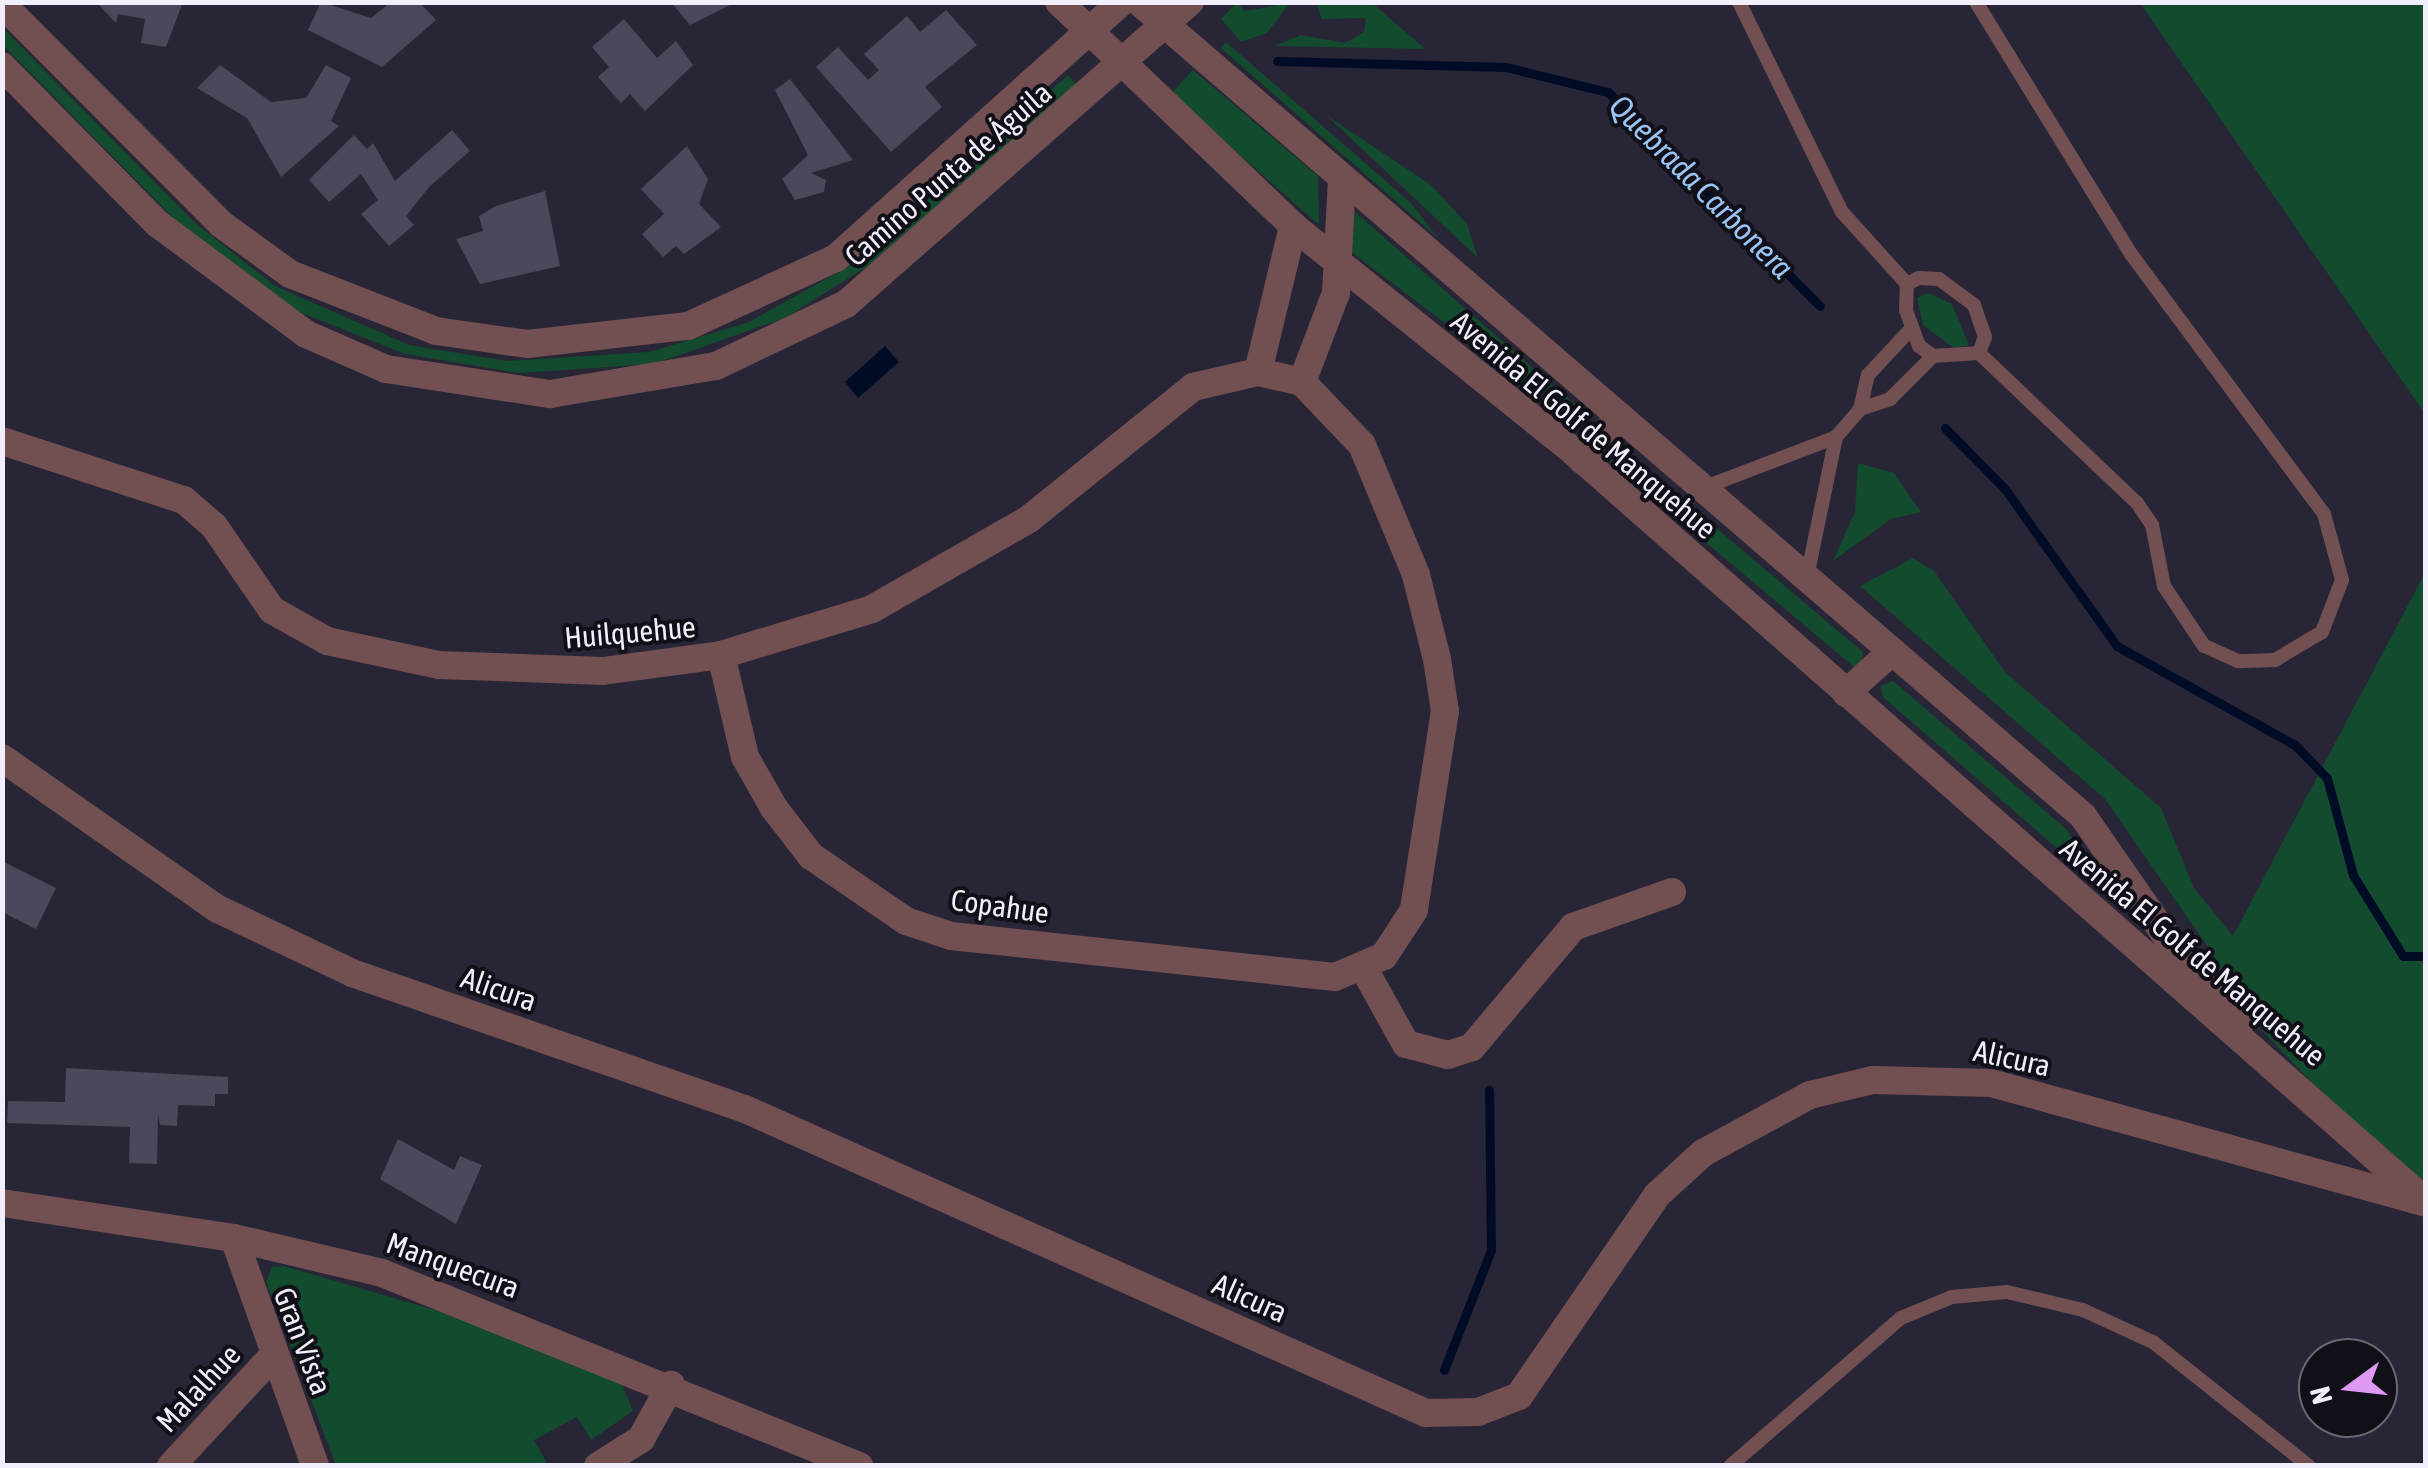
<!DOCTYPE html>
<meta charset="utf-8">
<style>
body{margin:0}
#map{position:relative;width:2428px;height:1468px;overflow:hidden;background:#282537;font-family:"Asap Condensed",sans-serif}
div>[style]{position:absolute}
.green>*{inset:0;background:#134b2f}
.water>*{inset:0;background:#000c26}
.stream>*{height:9px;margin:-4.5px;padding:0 4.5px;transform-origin:4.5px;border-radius:4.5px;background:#000c26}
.building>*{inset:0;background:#4b485c}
.lane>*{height:14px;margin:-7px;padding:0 7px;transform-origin:7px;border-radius:7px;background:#724f51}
.street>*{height:28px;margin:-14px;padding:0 14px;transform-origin:14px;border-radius:14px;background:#724f51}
span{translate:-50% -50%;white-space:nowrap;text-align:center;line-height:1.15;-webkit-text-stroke:8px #110f17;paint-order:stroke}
.street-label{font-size:30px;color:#f0effb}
.water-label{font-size:32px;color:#99c3f3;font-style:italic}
.frame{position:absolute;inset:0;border:5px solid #f0effb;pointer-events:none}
.north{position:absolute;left:2298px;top:1338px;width:100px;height:100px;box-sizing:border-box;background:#110f17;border:2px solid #6a6972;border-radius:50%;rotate:255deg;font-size:28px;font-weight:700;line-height:40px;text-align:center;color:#f0effb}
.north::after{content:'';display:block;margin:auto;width:35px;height:45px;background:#dd99f4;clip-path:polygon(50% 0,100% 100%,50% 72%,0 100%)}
</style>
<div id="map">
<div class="green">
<div style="clip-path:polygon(1237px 2px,1245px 11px,1290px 3px,1267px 33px,1241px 42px,1221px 19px)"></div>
<div style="clip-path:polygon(1371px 2px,1425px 49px,1275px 46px,1301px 35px,1345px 43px,1364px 32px,1366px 18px,1322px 19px,1316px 3px)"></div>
<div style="clip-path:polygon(2140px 3px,2425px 3px,2425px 414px)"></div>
<div style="clip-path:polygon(2px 27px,193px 221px,275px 286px,409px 345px,507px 361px,649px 352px,749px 322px,860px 260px,1068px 75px,1076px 84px,868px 266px,785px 318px,654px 364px,519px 373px,405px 354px,292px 309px,190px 235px,3px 45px)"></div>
<div style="clip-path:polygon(1226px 42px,1411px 203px,1438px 238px,1221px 48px)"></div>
<div style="clip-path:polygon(1193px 70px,1318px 176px,1319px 225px,1171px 94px)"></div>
<div style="clip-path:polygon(1326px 115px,1431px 185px,1467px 224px,1478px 258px)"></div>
<div style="clip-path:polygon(1354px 211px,1588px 416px,1586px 430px,1346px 248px)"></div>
<div style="clip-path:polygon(1928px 293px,1952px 304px,1969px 345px,1954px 348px,1923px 325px,1917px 298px)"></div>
<div style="clip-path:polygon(1614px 442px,1863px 652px,1860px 672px,1609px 461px)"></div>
<div style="clip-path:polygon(1858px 463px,1894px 473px,1921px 512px,1891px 519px,1833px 561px,1855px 512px)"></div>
<div style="clip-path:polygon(1913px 558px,1934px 571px,2005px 672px,2161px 808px,2194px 888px,2233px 936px,2425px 573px,2425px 1199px,2211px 978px,2219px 963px,2105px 799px,1860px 586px)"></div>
<div style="clip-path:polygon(1893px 681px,2065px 828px,2119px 902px,1883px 697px,1880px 686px)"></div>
<div style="clip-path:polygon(284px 1266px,459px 1317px,621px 1382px,633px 1411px,591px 1440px,577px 1417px,534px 1440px,548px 1465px,336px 1465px,266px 1282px,272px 1267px)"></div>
</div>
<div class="water">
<div style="clip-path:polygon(885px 346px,899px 362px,858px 398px,845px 382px)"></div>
</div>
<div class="stream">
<div style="left:1277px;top:61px;width:229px;rotate:1.5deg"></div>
<div style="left:1506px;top:67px;width:105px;rotate:13.8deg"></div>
<div style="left:1608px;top:92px;width:301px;rotate:45.3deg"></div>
<div style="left:1945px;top:428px;width:86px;rotate:45.5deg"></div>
<div style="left:2005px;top:489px;width:193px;rotate:54.5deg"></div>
<div style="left:2117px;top:646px;width:204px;rotate:29.1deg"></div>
<div style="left:2295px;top:745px;width:46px;rotate:45.9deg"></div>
<div style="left:2327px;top:778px;width:100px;rotate:75deg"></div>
<div style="left:2353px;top:875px;width:95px;rotate:58.3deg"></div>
<div style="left:2403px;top:956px;width:23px"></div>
<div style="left:1444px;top:1370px;width:129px;rotate:-68.6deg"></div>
<div style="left:1491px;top:1250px;width:160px;rotate:-90.7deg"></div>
</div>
<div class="building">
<div style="clip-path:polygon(96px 2px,183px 2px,166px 47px,141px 43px,145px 19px,118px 14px,116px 23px)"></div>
<div style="clip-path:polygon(321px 2px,371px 18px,391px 2px,419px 2px,436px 20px,382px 67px,308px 30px)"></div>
<div style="clip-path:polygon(671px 2px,736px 2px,690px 25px)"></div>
<div style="clip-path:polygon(946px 10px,977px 45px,925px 87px,942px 107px,891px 152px,816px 67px,838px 47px,868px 80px,879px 70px,864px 54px,907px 16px,920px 32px)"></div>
<div style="clip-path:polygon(624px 19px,657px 58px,676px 41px,693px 65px,645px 111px,630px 94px,621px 103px,598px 77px,609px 67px,592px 47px)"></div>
<div style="clip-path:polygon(220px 65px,271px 102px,306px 98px,326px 65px,351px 78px,331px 121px,339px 126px,281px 177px,247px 118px,197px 88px)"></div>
<div style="clip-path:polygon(790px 79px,853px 160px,811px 173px,826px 180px,824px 192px,795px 200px,782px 179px,808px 155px,775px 90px)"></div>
<div style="clip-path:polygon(452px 130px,470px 151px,430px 186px,406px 216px,414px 225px,389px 246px,361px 214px,378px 200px,361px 174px,329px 202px,309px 180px,354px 135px,367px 149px,373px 143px,395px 181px)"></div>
<div style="clip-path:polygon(687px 146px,708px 179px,699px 204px,721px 227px,684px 254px,676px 246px,663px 257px,642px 234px,664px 214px,641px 189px)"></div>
<div style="clip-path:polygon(545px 191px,560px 266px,480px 284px,456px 239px,483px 231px,479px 216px,496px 206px)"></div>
<div style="clip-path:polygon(2px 861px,56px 888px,36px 929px,2px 912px)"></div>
<div style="clip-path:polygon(66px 1068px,228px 1077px,228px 1094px,215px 1094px,215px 1106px,178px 1105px,177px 1126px,160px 1125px,158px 1115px,157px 1164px,129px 1163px,130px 1127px,7px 1123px,8px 1101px,65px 1102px)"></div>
<div style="clip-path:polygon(398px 1139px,454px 1170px,460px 1156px,482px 1165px,456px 1224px,380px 1179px)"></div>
</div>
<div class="lane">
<div style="left:1739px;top:2px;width:234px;rotate:63.9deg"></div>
<div style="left:1842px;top:212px;width:97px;rotate:47.9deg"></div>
<div style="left:1976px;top:2px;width:296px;rotate:58.4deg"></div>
<div style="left:2131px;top:254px;width:324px;rotate:53.4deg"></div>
<div style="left:2324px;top:514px;width:68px;rotate:74.7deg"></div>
<div style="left:2342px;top:580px;width:56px;rotate:111deg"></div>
<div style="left:2322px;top:632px;width:55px;rotate:149.2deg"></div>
<div style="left:2275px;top:660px;width:37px;rotate:178deg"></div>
<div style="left:2238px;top:661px;width:37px;rotate:-156deg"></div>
<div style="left:2204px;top:646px;width:72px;rotate:-123.7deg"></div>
<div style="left:2164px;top:586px;width:62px;rotate:-101.1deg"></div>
<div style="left:2152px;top:525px;width:27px;rotate:-124deg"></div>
<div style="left:2137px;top:503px;width:218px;rotate:-136.5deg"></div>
<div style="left:1919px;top:278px;width:20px;rotate:3deg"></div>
<div style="left:1939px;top:279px;width:44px;rotate:36.6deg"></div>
<div style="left:1974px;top:305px;width:34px;rotate:71deg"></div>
<div style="left:1985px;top:337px;width:17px;rotate:111deg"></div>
<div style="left:1979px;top:353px;width:46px;rotate:176.3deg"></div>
<div style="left:1933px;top:356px;width:17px;rotate:-144deg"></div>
<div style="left:1919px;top:346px;width:38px;rotate:-110deg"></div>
<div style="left:1906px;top:310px;width:26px;rotate:-88deg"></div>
<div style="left:1907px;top:284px;width:13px;rotate:-27deg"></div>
<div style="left:1860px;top:409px;width:32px;rotate:-18deg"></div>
<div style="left:1890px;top:399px;width:61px;rotate:-45deg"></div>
<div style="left:1700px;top:489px;width:146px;rotate:-20.9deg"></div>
<div style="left:1807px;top:577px;width:143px;rotate:-78.3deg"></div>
<div style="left:1836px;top:437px;width:37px;rotate:-49deg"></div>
<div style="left:1860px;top:409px;width:35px;rotate:-77deg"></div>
<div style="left:1868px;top:375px;width:60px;rotate:-47deg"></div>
<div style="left:1730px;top:1466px;width:226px;rotate:-40.9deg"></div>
<div style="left:1901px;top:1318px;width:55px;rotate:-22.4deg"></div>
<div style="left:1952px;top:1297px;width:55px;rotate:-5.2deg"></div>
<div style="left:2007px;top:1292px;width:78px;rotate:13.3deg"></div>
<div style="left:2083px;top:1310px;width:77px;rotate:24.6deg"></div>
<div style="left:2153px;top:1342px;width:199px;rotate:38.5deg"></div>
</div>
<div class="street">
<div style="left:1059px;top:2px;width:324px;rotate:43.7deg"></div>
<div style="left:1293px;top:226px;width:351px;rotate:38.8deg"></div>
<div style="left:1567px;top:446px;width:1141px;rotate:41.34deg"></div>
<div style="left:1139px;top:2px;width:1246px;rotate:40.77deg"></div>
<div style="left:2083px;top:816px;width:155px;rotate:55.3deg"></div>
<div style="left:2171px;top:943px;width:105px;rotate:47.3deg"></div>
<div style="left:2px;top:4px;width:310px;rotate:45.1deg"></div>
<div style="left:221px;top:224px;width:85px;rotate:35.9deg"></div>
<div style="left:290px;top:274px;width:157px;rotate:21.3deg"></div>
<div style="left:436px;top:331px;width:92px;rotate:8.1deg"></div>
<div style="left:527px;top:344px;width:162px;rotate:-6.4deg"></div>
<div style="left:688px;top:326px;width:163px;rotate:-24.7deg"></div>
<div style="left:836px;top:258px;width:383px;rotate:-41.9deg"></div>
<div style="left:2px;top:66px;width:222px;rotate:45.4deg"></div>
<div style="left:158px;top:224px;width:184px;rotate:36.6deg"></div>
<div style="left:306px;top:334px;width:87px;rotate:23.6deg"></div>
<div style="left:386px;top:369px;width:166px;rotate:8.7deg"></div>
<div style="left:550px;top:394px;width:168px;rotate:-9.6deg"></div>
<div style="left:716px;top:366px;width:144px;rotate:-25.5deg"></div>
<div style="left:846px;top:304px;width:458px;rotate:-41.3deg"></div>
<div style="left:1258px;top:372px;width:150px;rotate:-76.5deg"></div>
<div style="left:1302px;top:382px;width:95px;rotate:-69.1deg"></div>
<div style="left:1336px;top:293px;width:114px;rotate:-87deg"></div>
<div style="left:2px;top:441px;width:191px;rotate:18deg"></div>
<div style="left:184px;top:500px;width:40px;rotate:41deg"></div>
<div style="left:214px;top:526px;width:102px;rotate:55.4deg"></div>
<div style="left:272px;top:610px;width:63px;rotate:29.4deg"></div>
<div style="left:327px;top:641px;width:115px;rotate:12.1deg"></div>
<div style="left:439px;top:665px;width:164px;rotate:2.1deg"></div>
<div style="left:603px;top:671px;width:119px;rotate:-7.7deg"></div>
<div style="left:721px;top:655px;width:158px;rotate:-16.9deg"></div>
<div style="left:872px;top:609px;width:181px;rotate:-29.8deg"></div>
<div style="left:1029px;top:519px;width:211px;rotate:-38.8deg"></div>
<div style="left:1193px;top:387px;width:67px;rotate:-13deg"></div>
<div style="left:1258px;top:372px;width:45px;rotate:12.8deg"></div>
<div style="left:1302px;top:382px;width:87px;rotate:46.4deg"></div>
<div style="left:1362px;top:445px;width:141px;rotate:67.4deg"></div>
<div style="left:1416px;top:575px;width:87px;rotate:76deg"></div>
<div style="left:1437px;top:659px;width:53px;rotate:81.3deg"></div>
<div style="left:1445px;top:711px;width:201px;rotate:98.9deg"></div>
<div style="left:1414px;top:910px;width:55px;rotate:123.1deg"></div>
<div style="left:1384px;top:956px;width:53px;rotate:156.8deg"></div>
<div style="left:1335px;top:977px;width:386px;rotate:-173.9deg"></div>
<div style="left:951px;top:936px;width:47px;rotate:-161.6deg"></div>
<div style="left:906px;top:921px;width:115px;rotate:-145.6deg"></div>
<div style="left:811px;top:856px;width:61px;rotate:-127.6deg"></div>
<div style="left:774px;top:808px;width:59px;rotate:-119.6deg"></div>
<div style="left:745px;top:757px;width:105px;rotate:-103.2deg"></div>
<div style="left:1583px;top:461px;width:55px;rotate:-50.9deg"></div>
<div style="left:1846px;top:693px;width:59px;rotate:-42.3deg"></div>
<div style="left:2px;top:758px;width:264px;rotate:35deg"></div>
<div style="left:218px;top:909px;width:148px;rotate:25.5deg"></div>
<div style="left:352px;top:973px;width:416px;rotate:19.1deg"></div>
<div style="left:745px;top:1109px;width:746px;rotate:24.06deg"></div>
<div style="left:1426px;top:1413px;width:52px;rotate:-1.1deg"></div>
<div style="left:1478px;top:1412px;width:44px;rotate:-21.3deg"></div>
<div style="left:1519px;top:1396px;width:244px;rotate:-55.5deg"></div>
<div style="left:1657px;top:1195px;width:62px;rotate:-42.4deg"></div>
<div style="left:1703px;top:1153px;width:122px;rotate:-28.5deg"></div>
<div style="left:1810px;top:1095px;width:65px;rotate:-13.4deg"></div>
<div style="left:1873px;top:1080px;width:118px;rotate:1.5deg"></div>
<div style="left:1991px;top:1083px;width:451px;rotate:15.4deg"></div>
<div style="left:1364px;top:969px;width:86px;rotate:60.8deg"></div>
<div style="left:1406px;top:1044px;width:43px;rotate:14.7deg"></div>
<div style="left:1448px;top:1055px;width:25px;rotate:-18deg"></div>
<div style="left:1472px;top:1047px;width:157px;rotate:-49.9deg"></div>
<div style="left:1573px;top:927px;width:105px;rotate:-19.5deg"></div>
<div style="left:2px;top:1203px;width:235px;rotate:8.6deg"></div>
<div style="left:234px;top:1238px;width:152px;rotate:13.3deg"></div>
<div style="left:382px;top:1273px;width:515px;rotate:22.03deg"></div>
<div style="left:234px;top:1238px;width:242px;rotate:70.4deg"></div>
<div style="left:171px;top:1466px;width:150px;rotate:-47.2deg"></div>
<div style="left:598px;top:1466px;width:51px;rotate:-32.1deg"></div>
<div style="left:641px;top:1439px;width:62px;rotate:-60.9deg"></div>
</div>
<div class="street-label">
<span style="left:948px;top:174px;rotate:-41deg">Camino Punta de Águila</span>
<span style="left:1584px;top:425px;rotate:40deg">Avenida El Golf de Manquehue</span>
<span style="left:630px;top:632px;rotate:-5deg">Huilquehue</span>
<span style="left:1000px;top:906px;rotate:8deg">Copahue</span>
<span style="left:2193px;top:952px;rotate:40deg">Avenida El Golf de Manquehue</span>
<span style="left:499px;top:989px;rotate:19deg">Alicura</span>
<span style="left:2012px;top:1058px;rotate:12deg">Alicura</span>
<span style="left:453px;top:1265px;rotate:20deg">Manquecura</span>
<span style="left:1250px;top:1298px;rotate:24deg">Alicura</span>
<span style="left:303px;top:1341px;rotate:69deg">Gran Vista</span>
<span style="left:198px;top:1388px;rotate:-47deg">Malalhue</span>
</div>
<div class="water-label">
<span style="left:1701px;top:187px;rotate:45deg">Quebrada Carbonera</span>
</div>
<div class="frame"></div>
<div class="north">N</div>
</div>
